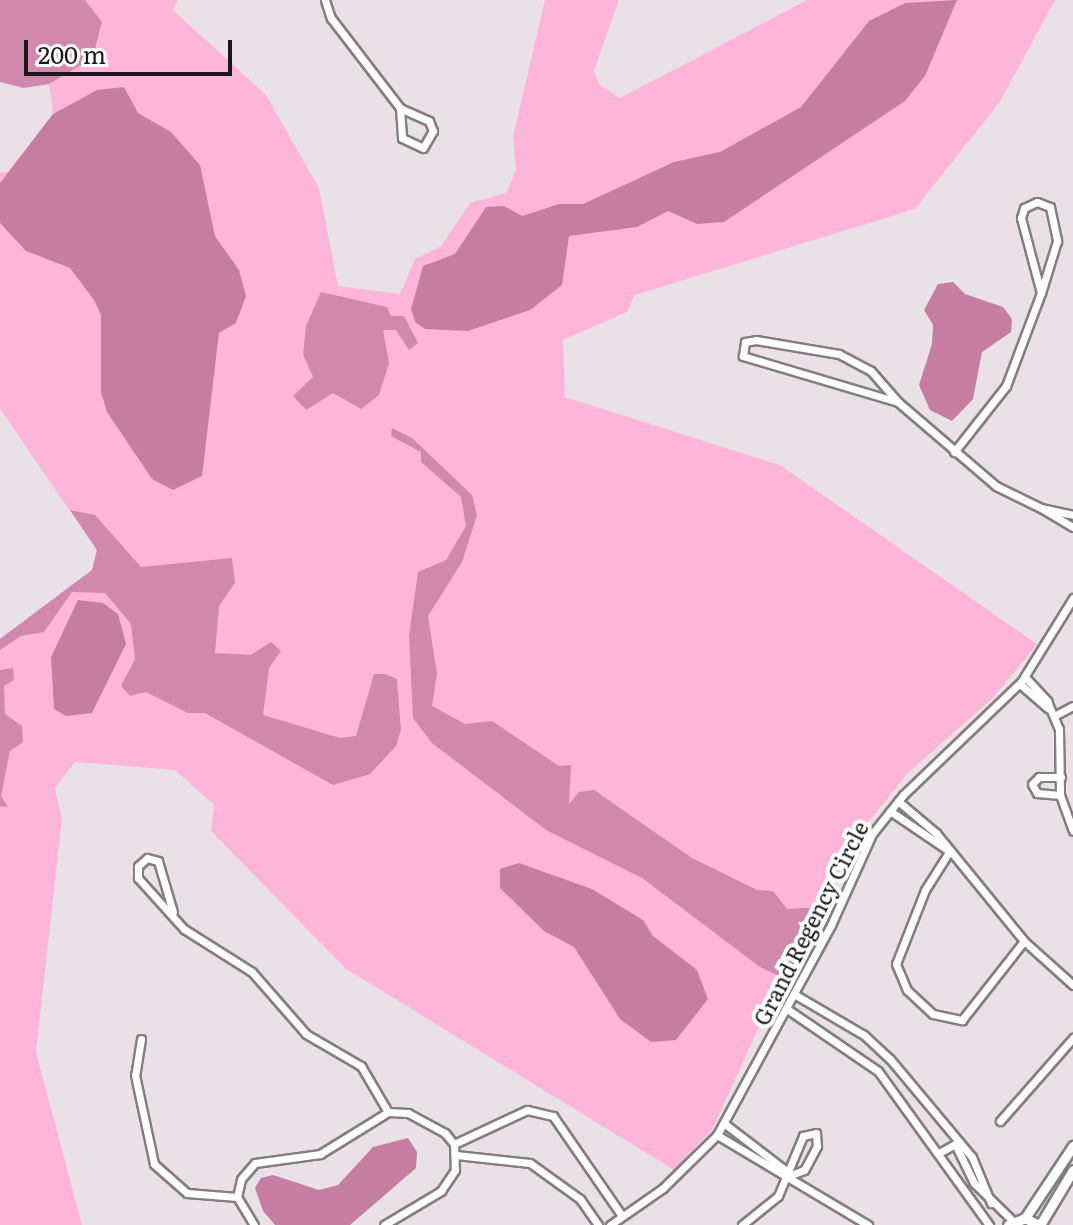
<!DOCTYPE html>
<style>
body{margin:0}
#map{position:relative;width:1073px;height:1225px;overflow:hidden;background:#e9e1e5;font-family:Literata,serif}
div>[style]{position:absolute}
.green>*{inset:0;background:#feb5d9}
.forest>*{inset:0;background:#d088ac}
.water>*{inset:0;background:#c57ea1}
.roads{filter:drop-shadow(2px 0 #857e81) drop-shadow(-2px 0 #857e81) drop-shadow(0 2px #857e81) drop-shadow(0 -2px #857e81)}
.minor>*{height:7px;margin:-3.5px;padding:0 3.5px;transform-origin:3.5px;border-radius:3.5px;background:#fff}
.tertiary>*{height:9px;margin:-4.5px;padding:0 4.5px;transform-origin:4.5px;border-radius:4.5px;background:#fff}
span{translate:-50% -50%;white-space:nowrap;text-align:center;line-height:1.15;-webkit-text-stroke:8px #fff;paint-order:stroke}
.street-label{font-size:22px;color:#1b181a}
.scale{position:absolute;left:24px;top:40px;width:208px;height:36px;box-sizing:border-box;border:4px solid #1b181a;border-top:0;padding-left:10px;font-size:24px;line-height:28px;white-space:nowrap;color:#1b181a;-webkit-text-stroke:6px #fff;paint-order:stroke}
</style>
<div id="map">
<div class="green">
<div style="clip-path:polygon(85px 0,178px 0,173px 10px,266px 95px,319px 188px,338px 286px,400px 294px,415px 259px,441px 246px,470px 203px,506px 193px,516px 170px,513px 136px,545px 0,619px 0,594px 71px,599px 84px,620px 98px,807px 0,1055px 0,1000px 102px,915px 209px,635px 295px,627px 312px,563px 340px,565px 397px,780px 465px,1037px 644px,993px 698px,909px 772px,857px 836px,824px 917px,765px 1014px,712px 1130px,674px 1170px,346px 969px,211px 831px,214px 805px,175px 770px,75px 762px,55px 788px,62px 819px,36px 1052px,82px 1225px,0 1225px,0 639px,92px 570px,97px 550px,0 409px,0 173px,8px 172px,53px 114px,49px 84px,95px 55px,102px 22px)"></div>
</div>
<div class="forest">
<div style="clip-path:polygon(0 0,85px 0,102px 22px,93px 58px,49px 84px,24px 88px,0 82px)"></div>
<div style="clip-path:polygon(321px 292px,387px 307px,391px 316px,404px 316px,418px 343px,409px 350px,396px 330px,383px 330px,389px 363px,379px 395px,361px 409px,333px 393px,306px 410px,293px 396px,313px 377px,303px 354px,306px 326px)"></div>
<div style="clip-path:polygon(392px 428px,412px 438px,472px 495px,477px 515px,462px 562px,428px 616px,437px 674px,432px 706px,465px 724px,492px 721px,559px 766px,571px 765px,569px 804px,579px 792px,594px 790px,692px 858px,757px 890px,773px 891px,787px 909px,821px 907px,824px 917px,786px 979px,760px 967px,642px 878px,546px 830px,432px 743px,413px 718px,409px 635px,418px 572px,446px 560px,466px 526px,461px 497px,421px 462px,421px 452px,391px 436px)"></div>
<div style="clip-path:polygon(70px 510px,95px 515px,141px 567px,232px 558px,235px 583px,219px 606px,215px 653px,251px 655px,271px 642px,281px 651px,269px 668px,263px 715px,340px 738px,356px 736px,374px 674px,385px 674px,397px 679px,401px 730px,396px 746px,370px 774px,333px 785px,205px 713px,188px 713px,146px 692px,130px 696px,121px 686px,135px 659px,131px 624px,105px 593px,72px 592px,44px 632px,21px 636px,0 650px,0 639px,92px 570px,97px 550px)"></div>
<div style="clip-path:polygon(13px 668px,14px 680px,4px 686px,5px 714px,22px 726px,23px 742px,10px 751px,1px 796px,8px 807px,0 806px,0 670px)"></div>
</div>
<div class="water">
<div style="clip-path:polygon(957px 0,925px 76px,905px 101px,724px 222px,697px 224px,668px 211px,637px 227px,569px 236px,562px 285px,530px 310px,468px 331px,425px 329px,415px 322px,411px 309px,423px 266px,455px 254px,486px 207px,504px 206px,522px 216px,559px 204px,583px 204px,674px 162px,720px 152px,801px 107px,869px 21px,905px 3px)"></div>
<div style="clip-path:polygon(124px 87px,138px 113px,171px 132px,200px 165px,215px 236px,239px 270px,246px 296px,236px 323px,219px 333px,202px 476px,173px 490px,152px 479px,107px 412px,101px 392px,101px 315px,94px 300px,70px 268px,26px 251px,0 223px,0 183px,53px 114px,97px 90px)"></div>
<div style="clip-path:polygon(953px 282px,965px 294px,1003px 307px,1012px 319px,1011px 332px,982px 352px,973px 399px,952px 421px,930px 410px,919px 385px,932px 344px,933px 325px,924px 310px,938px 284px)"></div>
<div style="clip-path:polygon(78px 600px,103px 603px,118px 614px,126px 644px,92px 713px,66px 716px,54px 709px,51px 657px)"></div>
<div style="clip-path:polygon(519px 863px,592px 889px,643px 920px,653px 936px,697px 970px,708px 999px,676px 1040px,651px 1042px,620px 1019px,574px 947px,544px 931px,500px 888px,500px 869px)"></div>
<div style="clip-path:polygon(408px 1138px,417px 1152px,416px 1168px,350px 1225px,275px 1225px,263px 1211px,255px 1188px,261px 1178px,273px 1175px,319px 1190px,338px 1185px,373px 1147px)"></div>
</div>
<div class="roads">
<div class="minor">
<div style="left:325px;top:0;width:19px;rotate:72deg"></div>
<div style="left:331px;top:18px;width:113px;rotate:52.5deg"></div>
<div style="left:400px;top:108px;width:30px;rotate:86deg"></div>
<div style="left:402px;top:138px;width:23px;rotate:25deg"></div>
<div style="left:423px;top:148px;width:20px;rotate:-60deg"></div>
<div style="left:433px;top:131px;width:11px;rotate:-112deg"></div>
<div style="left:429px;top:121px;width:32px;rotate:-156deg"></div>
<div style="left:1037px;top:202px;width:14px;rotate:21deg"></div>
<div style="left:1050px;top:207px;width:35px;rotate:78deg"></div>
<div style="left:1057px;top:241px;width:54px;rotate:107.1deg"></div>
<div style="left:1041px;top:293px;width:78px;rotate:-104.9deg"></div>
<div style="left:1021px;top:218px;width:10px;rotate:-73deg"></div>
<div style="left:1024px;top:208px;width:14px;rotate:-25deg"></div>
<div style="left:756px;top:340px;width:84px;rotate:9.6deg"></div>
<div style="left:839px;top:354px;width:36px;rotate:28deg"></div>
<div style="left:871px;top:371px;width:41px;rotate:48.9deg"></div>
<div style="left:898px;top:402px;width:162px;rotate:-163.5deg"></div>
<div style="left:743px;top:356px;width:14px;rotate:-82deg"></div>
<div style="left:745px;top:342px;width:11px;rotate:-10deg"></div>
<div style="left:898px;top:402px;width:129px;rotate:40.6deg"></div>
<div style="left:996px;top:486px;width:50px;rotate:26.1deg"></div>
<div style="left:1041px;top:508px;width:33px;rotate:12deg"></div>
<div style="left:954px;top:452px;width:84px;rotate:-51.8deg"></div>
<div style="left:1006px;top:386px;width:99px;rotate:-69.4deg"></div>
<div style="left:1041px;top:508px;width:37px;rotate:31deg"></div>
<div style="left:1025px;top:677px;width:33px;rotate:47deg"></div>
<div style="left:1047px;top:701px;width:30px;rotate:67deg"></div>
<div style="left:1059px;top:729px;width:66px;rotate:89.1deg"></div>
<div style="left:1060px;top:795px;width:38px;rotate:70deg"></div>
<div style="left:1020px;top:684px;width:37px;rotate:41deg"></div>
<div style="left:1054px;top:716px;width:21px;rotate:-28deg"></div>
<div style="left:1060px;top:795px;width:23px;rotate:-175deg"></div>
<div style="left:1037px;top:793px;width:10px;rotate:-119deg"></div>
<div style="left:1032px;top:784px;width:10px;rotate:-45deg"></div>
<div style="left:1039px;top:777px;width:22px"></div>
<div style="left:898px;top:801px;width:50px;rotate:40.1deg"></div>
<div style="left:936px;top:833px;width:139px;rotate:50.8deg"></div>
<div style="left:1024px;top:941px;width:66px;rotate:41.9deg"></div>
<div style="left:890px;top:811px;width:68px;rotate:34.2deg"></div>
<div style="left:949px;top:852px;width:45px;rotate:122.3deg"></div>
<div style="left:925px;top:890px;width:79px;rotate:111.4deg"></div>
<div style="left:896px;top:964px;width:28px;rotate:67deg"></div>
<div style="left:907px;top:990px;width:35px;rotate:43deg"></div>
<div style="left:933px;top:1014px;width:30px;rotate:12deg"></div>
<div style="left:962px;top:1020px;width:100px;rotate:-51.9deg"></div>
<div style="left:173px;top:912px;width:53px;rotate:-106.4deg"></div>
<div style="left:158px;top:861px;width:11px;rotate:-165deg"></div>
<div style="left:147px;top:858px;width:12px;rotate:138deg"></div>
<div style="left:138px;top:866px;width:12px;rotate:90deg"></div>
<div style="left:138px;top:878px;width:69px;rotate:48deg"></div>
<div style="left:184px;top:929px;width:80px;rotate:32.3deg"></div>
<div style="left:252px;top:972px;width:82px;rotate:48.9deg"></div>
<div style="left:306px;top:1034px;width:64px;rotate:30.2deg"></div>
<div style="left:361px;top:1066px;width:53px;rotate:59.6deg"></div>
<div style="left:794px;top:994px;width:81px;rotate:30.4deg"></div>
<div style="left:864px;top:1035px;width:35px;rotate:43deg"></div>
<div style="left:890px;top:1059px;width:128px;rotate:50.1deg"></div>
<div style="left:972px;top:1157px;width:50px;rotate:67.6deg"></div>
<div style="left:787px;top:1009px;width:110px;rotate:34.3deg"></div>
<div style="left:878px;top:1071px;width:190px;rotate:54.2deg"></div>
<div style="left:141px;top:1039px;width:36px;rotate:99deg"></div>
<div style="left:135px;top:1075px;width:91px;rotate:77.9deg"></div>
<div style="left:154px;top:1164px;width:44px;rotate:41.3deg"></div>
<div style="left:187px;top:1193px;width:50px;rotate:4.6deg"></div>
<div style="left:1000px;top:1121px;width:111px;rotate:-48.7deg"></div>
<div style="left:725px;top:1124px;width:81px;rotate:37.4deg"></div>
<div style="left:717px;top:1135px;width:176px;rotate:30.8deg"></div>
<div style="left:454px;top:1144px;width:81px;rotate:-25deg"></div>
<div style="left:527px;top:1110px;width:27px;rotate:13deg"></div>
<div style="left:553px;top:1116px;width:121px;rotate:55.4deg"></div>
<div style="left:939px;top:1153px;width:18px;rotate:-29deg"></div>
<div style="left:955px;top:1144px;width:43px;rotate:64deg"></div>
<div style="left:974px;top:1183px;width:54px;rotate:44.3deg"></div>
<div style="left:456px;top:1155px;width:74px;rotate:6.2deg"></div>
<div style="left:530px;top:1163px;width:62px;rotate:35.8deg"></div>
<div style="left:580px;top:1199px;width:32px;rotate:55deg"></div>
<div style="left:254px;top:1225px;width:33px;rotate:-121deg"></div>
<div style="left:237px;top:1197px;width:18px;rotate:-77deg"></div>
<div style="left:241px;top:1179px;width:21px;rotate:-49deg"></div>
<div style="left:255px;top:1163px;width:66px;rotate:-7.9deg"></div>
<div style="left:320px;top:1154px;width:80px;rotate:-31.7deg"></div>
<div style="left:388px;top:1112px;width:20px;rotate:3deg"></div>
<div style="left:408px;top:1113px;width:42px;rotate:28.4deg"></div>
<div style="left:445px;top:1133px;width:14px;rotate:51deg"></div>
<div style="left:454px;top:1144px;width:26px;rotate:88deg"></div>
<div style="left:455px;top:1170px;width:25px;rotate:124deg"></div>
<div style="left:441px;top:1191px;width:66px;rotate:149.2deg"></div>
<div style="left:610px;top:1225px;width:65px;rotate:-34.9deg"></div>
<div style="left:663px;top:1188px;width:76px;rotate:-44.5deg"></div>
<div style="left:717px;top:1135px;width:239px;rotate:-61.5deg"></div>
<div style="left:831px;top:925px;width:100px;rotate:-65.7deg"></div>
<div style="left:872px;top:834px;width:50px;rotate:-51.5deg"></div>
<div style="left:903px;top:795px;width:163px;rotate:-43.8deg"></div>
<div style="left:1021px;top:682px;width:99px;rotate:-58.2deg"></div>
<div style="left:742px;top:1225px;width:46px;rotate:-38.9deg"></div>
<div style="left:778px;top:1196px;width:65px;rotate:-67.4deg"></div>
<div style="left:803px;top:1136px;width:13px;rotate:-13deg"></div>
<div style="left:816px;top:1133px;width:13px;rotate:86deg"></div>
<div style="left:817px;top:1146px;width:27px;rotate:118deg"></div>
<div style="left:804px;top:1170px;width:14px;rotate:159deg"></div>
</div>
<div class="tertiary">
<div style="left:1025px;top:1218px;width:87px;rotate:-56.3deg"></div>
<div style="left:1008px;top:1225px;width:18px;rotate:-22deg"></div>
<div style="left:1025px;top:1218px;width:15px;rotate:28deg"></div>
<div style="left:1040px;top:1225px;width:64px;rotate:-59deg"></div>
</div>
</div>
<div class="street-label">
<span style="left:810px;top:923px;rotate:-63deg">Grand Regency Circle</span>
</div>
<div class="scale">200 m</div>
</div>
